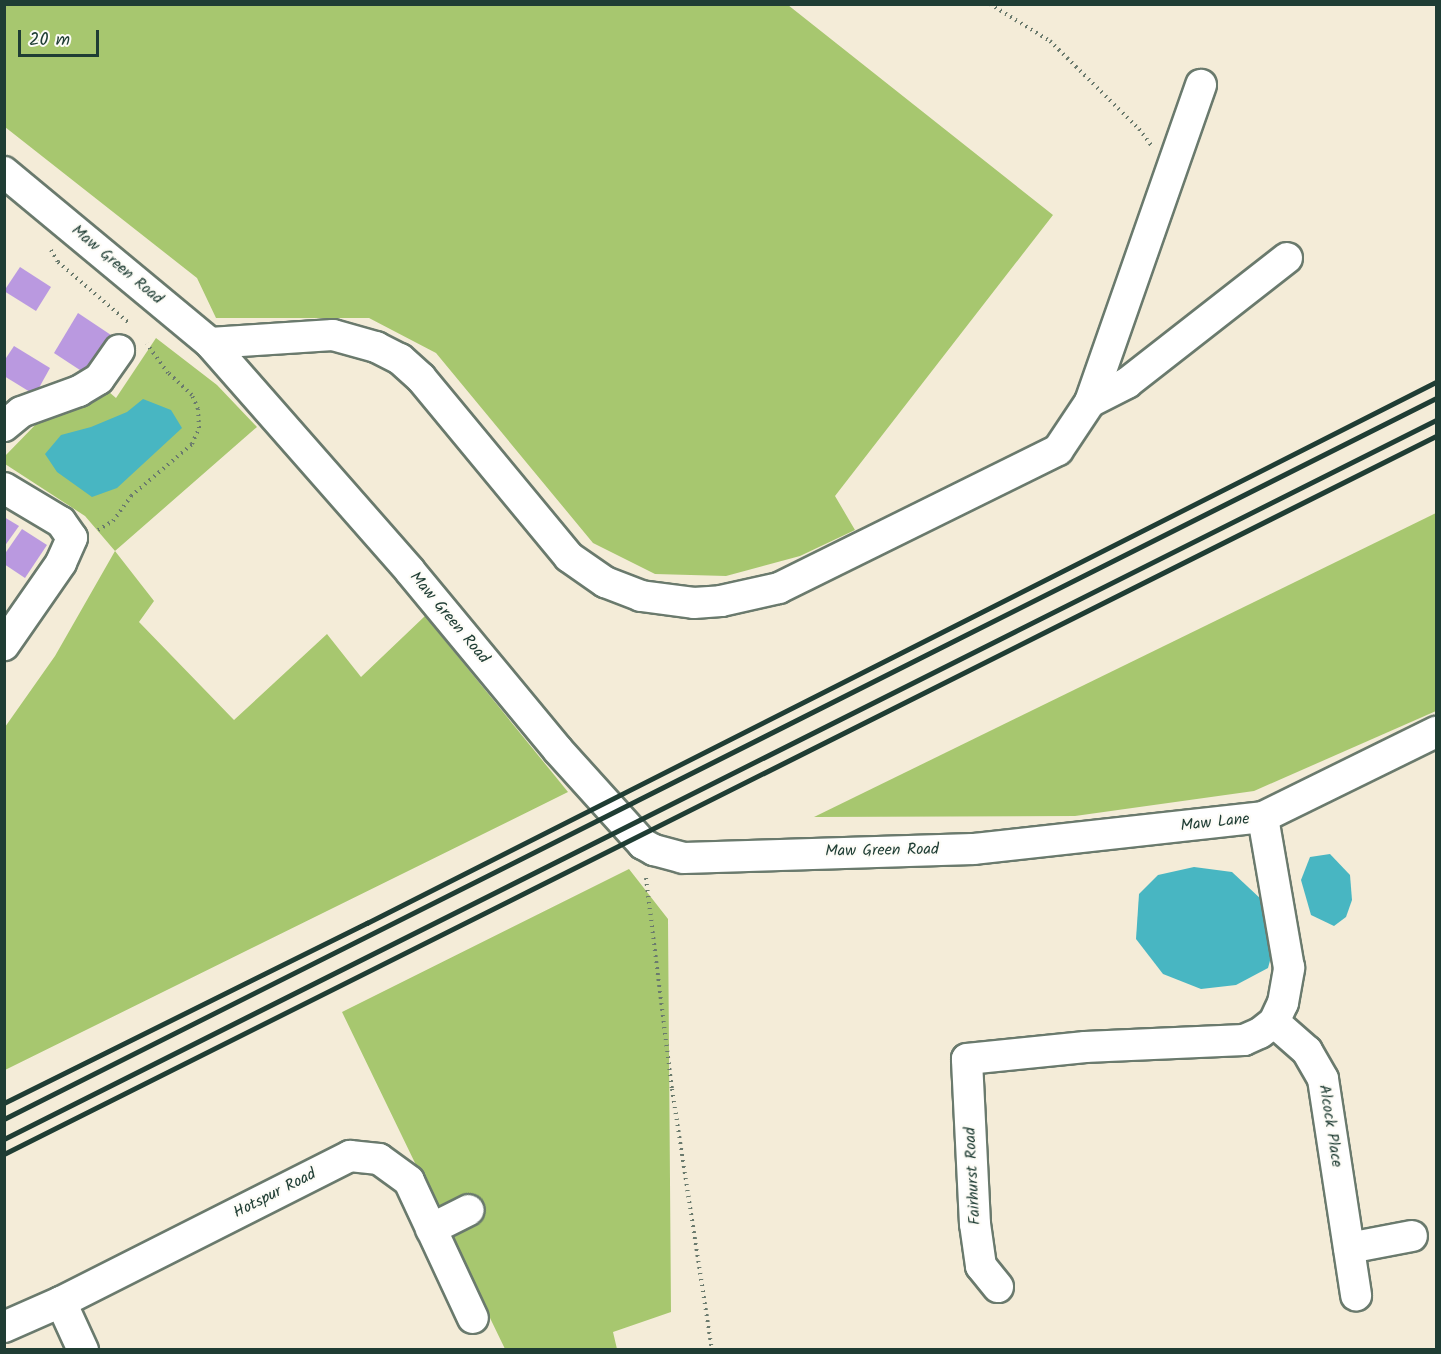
<!DOCTYPE html>
<style>
body{margin:0}
#map{position:relative;width:1441px;height:1354px;overflow:hidden;background:#f4ecd8;font-family:Kalam,sans-serif}
div>[style]{position:absolute}
.green>*{inset:0;background:#a7c76f}
.water>*{inset:0;background:#48b6c2}
.building>*{inset:0;background:#ba99e0}
.path>*{height:4px;margin-top:-2px;transform-origin:0;background:repeating-linear-gradient(90deg,#6a7a6d 0 1.5px,transparent 0 6px)}
.roads{filter:drop-shadow(2px 0 #6a7a6d) drop-shadow(-2px 0 #6a7a6d) drop-shadow(0 2px #6a7a6d) drop-shadow(0 -2px #6a7a6d)}
.minor>*{height:30px;margin:-15px;padding:0 15px;transform-origin:15px;border-radius:15px;background:#fff}
.rail>*{height:4.5px;margin:-2.25px;padding:0 2.25px;transform-origin:2.25px;border-radius:2.25px;background:#1f3d34}
span{translate:-50% -50%;white-space:nowrap;text-align:center;line-height:1.15;-webkit-text-stroke:4.5px #fdfcf7;paint-order:stroke}
.street-label{font-size:16px;color:#1f3d34}
.frame{position:absolute;inset:0;border:6px solid #1f3d34;pointer-events:none}
.scale{position:absolute;left:18px;top:30px;width:81px;height:27px;box-sizing:border-box;border:3px solid #1f3d34;border-top:0;padding-left:8px;font-size:18px;line-height:21px;white-space:nowrap;color:#1f3d34;-webkit-text-stroke:4px #fdfcf7;paint-order:stroke}
</style>
<div id="map">
<div class="green">
<div style="clip-path:polygon(4px 5px,788px 5px,1053px 215px,835px 496px,855px 530px,800px 556px,726px 576px,655px 574px,593px 543px,436px 353px,369px 318px,216px 318px,197px 278px,5px 127px)"></div>
<div style="clip-path:polygon(156px 338px,217px 385px,257px 427px,115px 551px,154px 601px,139px 622px,234px 720px,327px 634px,361px 677px,425px 616px,568px 792px,5px 1070px,5px 727px,55px 656px,115px 551px,85px 516px,5px 464px,5px 456px,41px 419px,109px 392px,116px 398px)"></div>
<div style="clip-path:polygon(1436px 513px,1436px 711px,1254px 791px,1075px 816px,814px 817px)"></div>
<div style="clip-path:polygon(629px 869px,668px 919px,671px 1312px,613px 1332px,617px 1349px,505px 1349px,342px 1012px)"></div>
</div>
<div class="water">
<div style="clip-path:polygon(143px 399px,171px 410px,182px 428px,117px 488px,92px 497px,57px 472px,45px 454px,61px 435px,91px 427px,127px 412px)"></div>
<div style="clip-path:polygon(1330px 854px,1350px 875px,1352px 900px,1346px 917px,1334px 926px,1311px 915px,1301px 880px,1310px 857px)"></div>
<div style="clip-path:polygon(1194px 867px,1232px 872px,1262px 900px,1278px 931px,1268px 968px,1236px 985px,1201px 989px,1163px 974px,1136px 939px,1139px 894px,1158px 875px)"></div>
</div>
<div class="building">
<div style="clip-path:polygon(20px 267px,51px 287px,36px 311px,4px 291px)"></div>
<div style="clip-path:polygon(78px 313px,114px 337px,89px 376px,54px 353px)"></div>
<div style="clip-path:polygon(14px 346px,50px 368px,35px 395px,4px 376px,4px 361px)"></div>
<div style="clip-path:polygon(4px 517px,19px 526px,4px 547px)"></div>
<div style="clip-path:polygon(22px 529px,47px 545px,25px 578px,4px 564px,4px 555px)"></div>
</div>
<div class="path">
<div style="left:990px;top:4px;width:70px;rotate:31.7deg"></div>
<div style="left:1050px;top:41px;width:125px;rotate:44.7deg"></div>
<div style="left:1139px;top:129px;width:20px;rotate:53deg"></div>
<div style="left:51px;top:250px;width:14px;rotate:60deg"></div>
<div style="left:58px;top:262px;width:94px;rotate:40.7deg"></div>
<div style="left:98px;top:530px;width:17px;rotate:-31deg"></div>
<div style="left:113px;top:521px;width:31px;rotate:-54deg"></div>
<div style="left:131px;top:496px;width:80px;rotate:-40.4deg"></div>
<div style="left:192px;top:444px;width:17px;rotate:-66deg"></div>
<div style="left:199px;top:428px;width:19px;rotate:-93deg"></div>
<div style="left:198px;top:409px;width:15px;rotate:-113deg"></div>
<div style="left:192px;top:395px;width:33px;rotate:-137deg"></div>
<div style="left:168px;top:373px;width:36px;rotate:-126deg"></div>
<div style="left:646px;top:878px;width:213px;rotate:83deg"></div>
<div style="left:672px;top:1089px;width:264px;rotate:81.3deg"></div>
</div>
<div class="roads">
<div class="minor">
<div style="left:4px;top:172px;width:268px;rotate:39.7deg"></div>
<div style="left:210px;top:343px;width:303px;rotate:48.7deg"></div>
<div style="left:410px;top:571px;width:232px;rotate:50.4deg"></div>
<div style="left:558px;top:750px;width:127px;rotate:47.9deg"></div>
<div style="left:643px;top:844px;width:13px;rotate:29deg"></div>
<div style="left:654px;top:850px;width:30px;rotate:15deg"></div>
<div style="left:683px;top:858px;width:291px;rotate:-1.8deg"></div>
<div style="left:974px;top:849px;width:291px;rotate:-6.3deg"></div>
<div style="left:1263px;top:817px;width:193px;rotate:-26.2deg"></div>
<div style="left:210px;top:343px;width:123px;rotate:-3.7deg"></div>
<div style="left:333px;top:335px;width:45px;rotate:15.6deg"></div>
<div style="left:376px;top:347px;width:27px;rotate:27deg"></div>
<div style="left:400px;top:359px;width:28px;rotate:42deg"></div>
<div style="left:421px;top:378px;width:232px;rotate:50.4deg"></div>
<div style="left:569px;top:557px;width:44px;rotate:34.8deg"></div>
<div style="left:605px;top:582px;width:39px;rotate:21deg"></div>
<div style="left:641px;top:596px;width:53px;rotate:7.5deg"></div>
<div style="left:694px;top:603px;width:27px;rotate:-4deg"></div>
<div style="left:721px;top:601px;width:59px;rotate:-12.6deg"></div>
<div style="left:779px;top:588px;width:311px;rotate:-26.3deg"></div>
<div style="left:1058px;top:450px;width:58px;rotate:-56.3deg"></div>
<div style="left:1090px;top:402px;width:336px;rotate:-70.7deg"></div>
<div style="left:1090px;top:402px;width:42px;rotate:-27.2deg"></div>
<div style="left:1127px;top:383px;width:203px;rotate:-38deg"></div>
<div style="left:4px;top:426px;width:22px;rotate:-39deg"></div>
<div style="left:21px;top:412px;width:62px;rotate:-19.9deg"></div>
<div style="left:79px;top:391px;width:23px;rotate:-31deg"></div>
<div style="left:99px;top:379px;width:35px;rotate:-55deg"></div>
<div style="left:4px;top:488px;width:66px;rotate:30.8deg"></div>
<div style="left:61px;top:522px;width:19px;rotate:55deg"></div>
<div style="left:72px;top:538px;width:27px;rotate:114deg"></div>
<div style="left:61px;top:563px;width:100px;rotate:124.8deg"></div>
<div style="left:1274px;top:1022px;width:44px;rotate:41.3deg"></div>
<div style="left:1307px;top:1051px;width:32px;rotate:60deg"></div>
<div style="left:1323px;top:1079px;width:219px;rotate:81.3deg"></div>
<div style="left:431px;top:1229px;width:42px;rotate:-26.6deg"></div>
<div style="left:1349px;top:1248px;width:64px;rotate:-10.8deg"></div>
<div style="left:998px;top:1287px;width:27px;rotate:-129deg"></div>
<div style="left:981px;top:1266px;width:42px;rotate:-98.1deg"></div>
<div style="left:975px;top:1224px;width:165px;rotate:-92.8deg"></div>
<div style="left:967px;top:1059px;width:119px;rotate:-5.8deg"></div>
<div style="left:1085px;top:1047px;width:159px;rotate:-2.5deg"></div>
<div style="left:1244px;top:1040px;width:17px;rotate:-24deg"></div>
<div style="left:1260px;top:1033px;width:18px;rotate:-38deg"></div>
<div style="left:1274px;top:1022px;width:21px;rotate:-65deg"></div>
<div style="left:1283px;top:1003px;width:36px;rotate:-80deg"></div>
<div style="left:1289px;top:968px;width:153px;rotate:-99.8deg"></div>
<div style="left:61px;top:1302px;width:53px;rotate:65.4deg"></div>
<div style="left:4px;top:1327px;width:62px;rotate:-23.7deg"></div>
<div style="left:61px;top:1302px;width:324px;rotate:-26.8deg"></div>
<div style="left:350px;top:1156px;width:29px;rotate:6deg"></div>
<div style="left:379px;top:1159px;width:37px;rotate:36deg"></div>
<div style="left:409px;top:1181px;width:151px;rotate:65deg"></div>
</div>
</div>
<div class="rail">
<div style="left:4px;top:1103px;width:405px;rotate:-26.4deg"></div>
<div style="left:367px;top:923px;width:1198px;rotate:-26.84deg"></div>
<div style="left:4px;top:1119px;width:1603px;rotate:-26.72deg"></div>
<div style="left:4px;top:1139px;width:1602px;rotate:-26.66deg"></div>
<div style="left:4px;top:1154px;width:1602px;rotate:-26.63deg"></div>
</div>
<div class="street-label">
<span style="left:117px;top:265px;rotate:40deg">Maw Green Road</span>
<span style="left:449px;top:618px;rotate:50deg">Maw Green Road</span>
<span style="left:1215px;top:823px;rotate:-6deg">Maw Lane</span>
<span style="left:882px;top:851px;rotate:-1deg">Maw Green Road</span>
<span style="left:1330px;top:1126px;rotate:81deg">Alcock Place</span>
<span style="left:973px;top:1176px;rotate:-93deg">Fairhurst Road</span>
<span style="left:275px;top:1194px;rotate:-27deg">Hotspur Road</span>
</div>
<div class="frame"></div>
<div class="scale">20 m</div>
</div>
